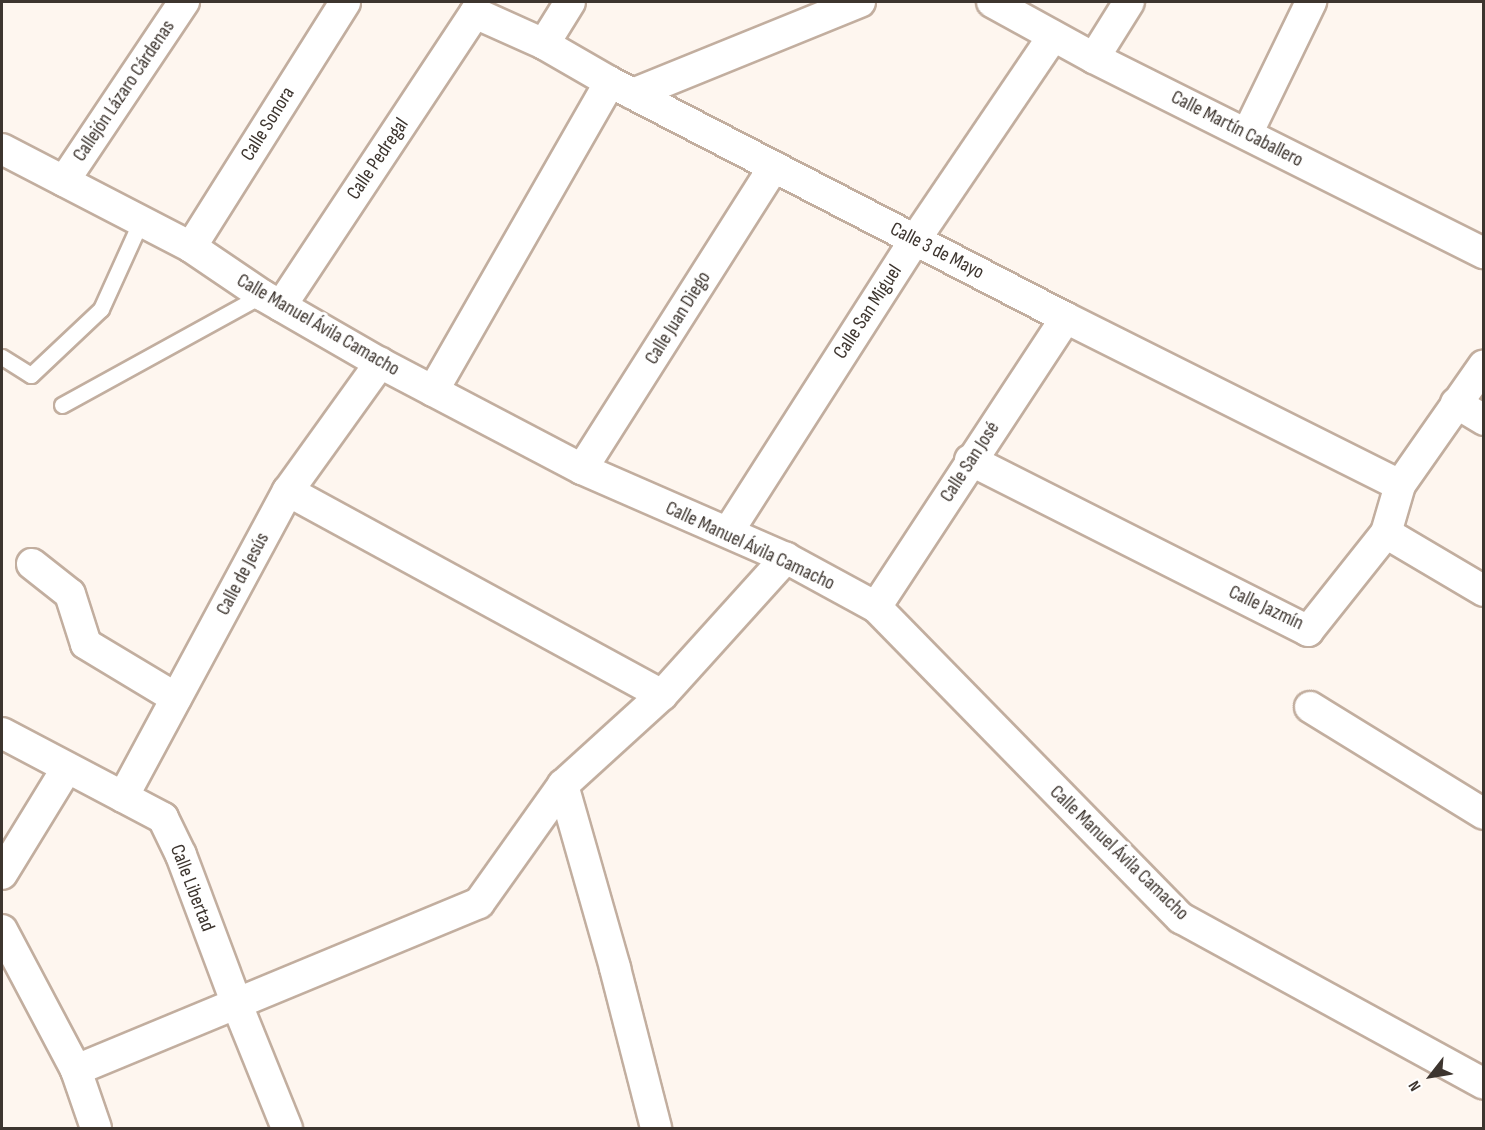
<!DOCTYPE html>
<meta charset="utf-8">
<style>
body{margin:0}
#map{position:relative;width:1485px;height:1130px;overflow:hidden;background:#fef6ef;font-family:"Sofia Sans Condensed",sans-serif}
div>[style]{position:absolute}
.roads{filter:drop-shadow(2px 0 #c2ae9f) drop-shadow(-2px 0 #c2ae9f) drop-shadow(0 2px #c2ae9f) drop-shadow(0 -2px #c2ae9f)}
.service>*{height:15px;margin:-7.5px;padding:0 7.5px;transform-origin:7.5px;border-radius:7.5px;background:#fff}
.minor>*{height:30px;margin:-15px;padding:0 15px;transform-origin:15px;border-radius:15px;background:#fff}
span{translate:-50% -50%;white-space:nowrap;text-align:center;line-height:1.15;-webkit-text-stroke:6px #fff;paint-order:stroke}
.street-label{font-size:20px;color:#3d352f}
.frame{position:absolute;inset:0;border:3px solid #3d352f;pointer-events:none}
.north{position:absolute;left:1401px;top:1046px;width:60px;height:60px;-webkit-text-stroke:4px #fff;paint-order:stroke;rotate:239deg;font-size:16px;font-weight:700;line-height:24px;text-align:center;color:#3d352f}
.north::after{content:'';display:block;margin:auto;width:21px;height:27px;background:#3d352f;clip-path:polygon(50% 0,100% 100%,50% 72%,0 100%)}
</style>
<div id="map">
<div class="roads">
<div class="service">
<div style="left:2px;top:357px;width:34px;rotate:32deg"></div>
<div style="left:31px;top:375px;width:96px;rotate:-43.3deg"></div>
<div style="left:101px;top:309px;width:97px;rotate:-65.6deg"></div>
<div style="left:62px;top:405px;width:228px;rotate:-28.8deg"></div>
</div>
<div class="minor">
<div style="left:992px;top:2px;width:116px;rotate:28.8deg"></div>
<div style="left:1094px;top:58px;width:436px;rotate:26.6deg"></div>
<div style="left:544px;top:44px;width:49px;rotate:-58.2deg"></div>
<div style="left:1094px;top:58px;width:66px;rotate:-58deg"></div>
<div style="left:633px;top:94px;width:245px;rotate:-22.1deg"></div>
<div style="left:1247px;top:134px;width:147px;rotate:-64.1deg"></div>
<div style="left:2px;top:149px;width:213px;rotate:27.4deg"></div>
<div style="left:191px;top:247px;width:86px;rotate:34.1deg"></div>
<div style="left:262px;top:295px;width:136px;rotate:30deg"></div>
<div style="left:380px;top:363px;width:228px;rotate:27.7deg"></div>
<div style="left:582px;top:469px;width:223px;rotate:23.6deg"></div>
<div style="left:786px;top:558px;width:102px;rotate:28.6deg"></div>
<div style="left:876px;top:607px;width:436px;rotate:45.6deg"></div>
<div style="left:1181px;top:918px;width:345px;rotate:28.7deg"></div>
<div style="left:64px;top:181px;width:216px;rotate:-56.2deg"></div>
<div style="left:191px;top:247px;width:289px;rotate:-57.8deg"></div>
<div style="left:281px;top:306px;width:351px;rotate:-56.5deg"></div>
<div style="left:475px;top:13px;width:76px;rotate:24.2deg"></div>
<div style="left:544px;top:44px;width:76px;rotate:29.9deg"></div>
<div style="left:610px;top:82px;width:513px;rotate:27.36deg"></div>
<div style="left:1066px;top:318px;width:373px;rotate:26.6deg"></div>
<div style="left:433px;top:391px;width:356px;rotate:-60.2deg"></div>
<div style="left:1456px;top:403px;width:33px;rotate:31deg"></div>
<div style="left:970px;top:460px;width:379px;rotate:26.8deg"></div>
<div style="left:1308px;top:631px;width:125px;rotate:-51.5deg"></div>
<div style="left:1386px;top:533px;width:50px;rotate:-73.7deg"></div>
<div style="left:1400px;top:485px;width:146px;rotate:-55deg"></div>
<div style="left:582px;top:469px;width:358px;rotate:-57.6deg"></div>
<div style="left:288px;top:491px;width:426px;rotate:28.6deg"></div>
<div style="left:728px;top:532px;width:347px;rotate:-57.4deg"></div>
<div style="left:915px;top:240px;width:246px;rotate:-55.9deg"></div>
<div style="left:1386px;top:533px;width:114px;rotate:30.6deg"></div>
<div style="left:32px;top:564px;width:48px;rotate:38.3deg"></div>
<div style="left:70px;top:594px;width:52px;rotate:72.3deg"></div>
<div style="left:86px;top:644px;width:105px;rotate:31deg"></div>
<div style="left:876px;top:607px;width:346px;rotate:-56.7deg"></div>
<div style="left:1310px;top:707px;width:204px;rotate:31.6deg"></div>
<div style="left:2px;top:733px;width:182px;rotate:27.8deg"></div>
<div style="left:163px;top:818px;width:41px;rotate:64.1deg"></div>
<div style="left:181px;top:855px;width:157px;rotate:69.5deg"></div>
<div style="left:236px;top:1002px;width:136px;rotate:68deg"></div>
<div style="left:563px;top:785px;width:190px;rotate:74.1deg"></div>
<div style="left:615px;top:968px;width:165px;rotate:75.6deg"></div>
<div style="left:123px;top:797px;width:348px;rotate:-61.7deg"></div>
<div style="left:288px;top:491px;width:158px;rotate:-54.3deg"></div>
<div style="left:2px;top:874px;width:124px;rotate:-58.5deg"></div>
<div style="left:2px;top:930px;width:158px;rotate:62.1deg"></div>
<div style="left:76px;top:1070px;width:61px;rotate:71deg"></div>
<div style="left:76px;top:1070px;width:436px;rotate:-22.5deg"></div>
<div style="left:479px;top:903px;width:145px;rotate:-54.6deg"></div>
<div style="left:563px;top:785px;width:134px;rotate:-42.3deg"></div>
<div style="left:662px;top:695px;width:185px;rotate:-47.9deg"></div>
</div>
</div>
<div class="street-label">
<span style="left:124px;top:91px;rotate:-56deg">Callejón Lázaro Cárdenas</span>
<span style="left:268px;top:124px;rotate:-58deg">Calle Sonora</span>
<span style="left:1237px;top:129px;rotate:27deg">Calle Martín Caballero</span>
<span style="left:378px;top:159px;rotate:-56deg">Calle Pedregal</span>
<span style="left:937px;top:251px;rotate:27deg">Calle 3 de Mayo</span>
<span style="left:868px;top:312px;rotate:-57deg">Calle San Miguel</span>
<span style="left:678px;top:318px;rotate:-58deg">Calle Juan Diego</span>
<span style="left:318px;top:325px;rotate:30deg">Calle Manuel Ávila Camacho</span>
<span style="left:970px;top:462px;rotate:-57deg">Calle San José</span>
<span style="left:750px;top:546px;rotate:25deg">Calle Manuel Ávila Camacho</span>
<span style="left:243px;top:574px;rotate:-62deg">Calle de Jesús</span>
<span style="left:1266px;top:608px;rotate:25deg">Calle Jazmín</span>
<span style="left:1119px;top:853px;rotate:44deg">Calle Manuel Ávila Camacho</span>
<span style="left:192px;top:888px;rotate:69deg">Calle Libertad</span>
</div>
<div class="frame"></div>
<div class="north">N</div>
</div>
